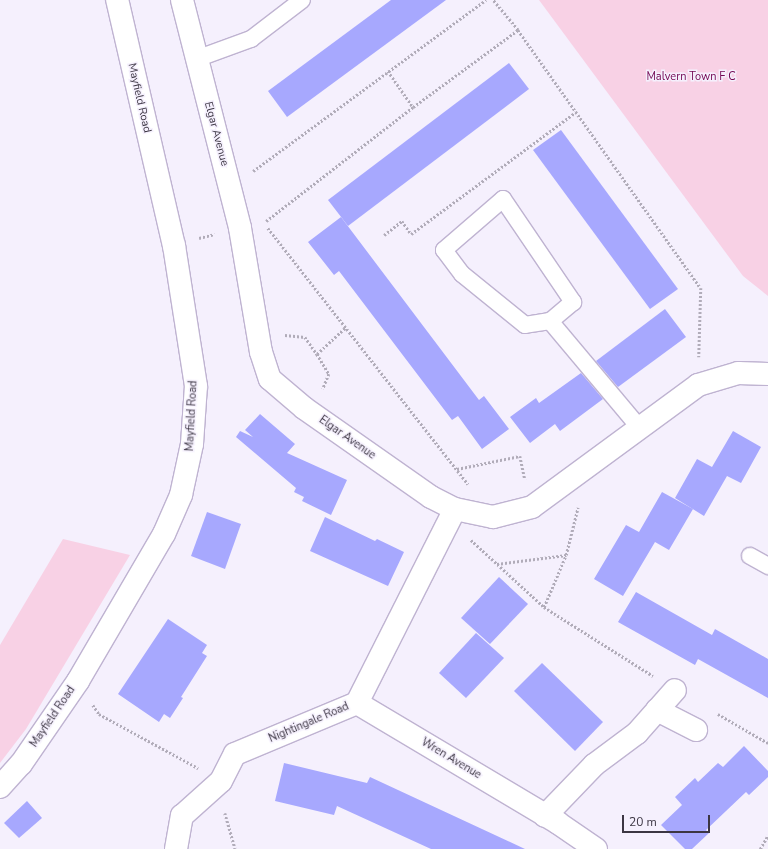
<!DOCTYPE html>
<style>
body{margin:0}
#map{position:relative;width:768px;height:849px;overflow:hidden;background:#f5f0fd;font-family:"Nunito Sans",sans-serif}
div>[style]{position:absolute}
.green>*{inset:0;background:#f8d1e5}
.building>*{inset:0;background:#a7a8fe}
.path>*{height:2.5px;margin-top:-1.25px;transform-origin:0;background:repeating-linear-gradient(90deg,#b1acb9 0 2px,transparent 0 4px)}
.roads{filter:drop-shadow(1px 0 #bfb3d1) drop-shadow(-1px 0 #bfb3d1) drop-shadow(0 1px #bfb3d1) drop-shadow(0 -1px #bfb3d1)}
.service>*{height:16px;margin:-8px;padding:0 8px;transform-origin:8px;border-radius:8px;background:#fff}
.minor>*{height:22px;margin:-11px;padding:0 11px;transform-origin:11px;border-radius:11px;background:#fff}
span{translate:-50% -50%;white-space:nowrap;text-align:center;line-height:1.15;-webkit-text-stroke:3px #f5f0fd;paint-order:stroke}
.park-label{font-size:11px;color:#730652}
.street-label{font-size:11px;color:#3c3643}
.scale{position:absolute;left:622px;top:815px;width:88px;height:18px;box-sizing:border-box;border:2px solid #3c3643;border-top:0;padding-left:5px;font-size:12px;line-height:14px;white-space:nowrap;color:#3c3643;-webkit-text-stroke:3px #f5f0fd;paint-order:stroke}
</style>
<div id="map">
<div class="green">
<div style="clip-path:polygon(539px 0,768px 0,768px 296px,743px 276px)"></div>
<div style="clip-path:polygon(63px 539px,130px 555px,26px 729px,0 763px,0 645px)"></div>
</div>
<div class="building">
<div style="clip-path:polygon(391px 0,446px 0,287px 117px,268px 91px)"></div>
<div style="clip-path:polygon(509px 63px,529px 89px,348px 226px,328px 200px)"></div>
<div style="clip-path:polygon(561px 130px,678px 289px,650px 309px,533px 150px)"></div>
<div style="clip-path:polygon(341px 217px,479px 400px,484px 396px,509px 429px,482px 449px,458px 416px,452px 420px,339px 271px,334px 275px,308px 242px)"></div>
<div style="clip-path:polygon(665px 309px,686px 337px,618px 387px,596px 361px)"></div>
<div style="clip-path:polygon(581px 373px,603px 399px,560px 431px,555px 424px,530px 443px,510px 417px,536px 398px,539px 403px)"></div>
<div style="clip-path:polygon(260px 414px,295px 444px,287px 453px,347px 480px,331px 515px,302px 501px,304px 497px,294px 492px,296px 488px,236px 437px,240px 431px,253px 437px,245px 430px)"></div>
<div style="clip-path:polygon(733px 431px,761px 447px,741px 483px,727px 476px,704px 516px,675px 498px,697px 459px,712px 467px)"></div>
<div style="clip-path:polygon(662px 492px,693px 509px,669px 550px,655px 542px,623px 596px,594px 579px,626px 525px,639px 532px)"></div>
<div style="clip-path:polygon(207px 512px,241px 524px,225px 569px,191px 556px)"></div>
<div style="clip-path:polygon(325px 517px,375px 541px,377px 539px,404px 552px,388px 586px,310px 551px)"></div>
<div style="clip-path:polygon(499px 577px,528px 604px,490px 644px,461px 618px)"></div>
<div style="clip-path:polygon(636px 592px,712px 635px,715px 629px,768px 659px,768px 698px,698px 659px,695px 665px,618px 622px)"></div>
<div style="clip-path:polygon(168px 619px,207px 645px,202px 653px,207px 656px,181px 697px,183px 698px,170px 718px,164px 714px,159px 722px,118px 694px)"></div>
<div style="clip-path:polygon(476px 633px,504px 658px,466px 698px,439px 673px)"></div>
<div style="clip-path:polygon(542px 663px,603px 722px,575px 751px,514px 691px)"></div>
<div style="clip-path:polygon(744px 746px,768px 771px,768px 777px,749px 795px,746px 792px,706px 830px,709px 833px,692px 849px,685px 849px,661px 825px,682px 805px,675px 797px,695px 778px,698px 782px,718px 763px,723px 767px)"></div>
<div style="clip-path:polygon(284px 763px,367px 783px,370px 777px,525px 849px,431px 849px,337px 806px,334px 815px,275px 801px)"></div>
<div style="clip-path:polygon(27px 801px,42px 818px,19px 838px,4px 823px)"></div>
</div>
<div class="path">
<div style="left:518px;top:30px;width:316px;rotate:54.7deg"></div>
<div style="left:701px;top:288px;width:69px;rotate:91.7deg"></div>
<div style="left:388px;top:71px;width:44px;rotate:55.2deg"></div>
<div style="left:253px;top:171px;width:289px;rotate:-36.3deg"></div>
<div style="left:266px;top:221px;width:186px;rotate:-37.8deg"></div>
<div style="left:413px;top:107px;width:130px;rotate:-36.3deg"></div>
<div style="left:518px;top:30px;width:39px;rotate:-130deg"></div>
<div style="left:268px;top:228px;width:325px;rotate:52deg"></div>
<div style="left:384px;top:235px;width:23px;rotate:-38deg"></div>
<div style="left:402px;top:221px;width:16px;rotate:55deg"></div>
<div style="left:411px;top:234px;width:205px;rotate:-36.5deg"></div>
<div style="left:199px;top:238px;width:16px;rotate:-14deg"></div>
<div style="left:285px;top:335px;width:20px;rotate:6deg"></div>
<div style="left:305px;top:337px;width:21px;rotate:55deg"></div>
<div style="left:317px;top:354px;width:40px;rotate:-43deg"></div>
<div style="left:317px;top:354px;width:23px;rotate:59deg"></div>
<div style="left:329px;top:374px;width:16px;rotate:112deg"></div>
<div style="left:457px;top:469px;width:64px;rotate:-11.7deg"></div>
<div style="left:520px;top:456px;width:24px;rotate:78deg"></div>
<div style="left:471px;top:540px;width:99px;rotate:42.5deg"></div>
<div style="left:544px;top:607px;width:129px;rotate:32.3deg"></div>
<div style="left:497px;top:564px;width:70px;rotate:-7.4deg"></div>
<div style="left:544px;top:607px;width:56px;rotate:-67.1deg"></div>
<div style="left:566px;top:555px;width:49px;rotate:-76deg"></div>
<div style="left:93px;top:705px;width:11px;rotate:56deg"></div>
<div style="left:99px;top:714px;width:113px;rotate:28.6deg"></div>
<div style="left:718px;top:714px;width:58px;rotate:30.1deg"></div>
<div style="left:225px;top:813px;width:37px;rotate:74deg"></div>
<div style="left:760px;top:849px;width:16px;rotate:-60deg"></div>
</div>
<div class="roads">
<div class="service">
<div style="left:196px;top:59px;width:59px;rotate:-20deg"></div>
<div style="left:251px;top:39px;width:64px;rotate:-37.4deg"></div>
<div style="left:550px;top:321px;width:25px;rotate:171deg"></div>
<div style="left:525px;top:325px;width:81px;rotate:-141deg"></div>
<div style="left:462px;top:274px;width:30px;rotate:-127deg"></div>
<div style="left:444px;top:250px;width:78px;rotate:-40.8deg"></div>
<div style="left:503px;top:199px;width:125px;rotate:55.8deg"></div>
<div style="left:573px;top:302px;width:30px;rotate:140deg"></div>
<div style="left:550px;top:321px;width:138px;rotate:50deg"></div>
<div style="left:750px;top:556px;width:21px;rotate:29deg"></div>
</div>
<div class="minor">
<div style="left:182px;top:0;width:235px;rotate:75.7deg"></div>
<div style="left:240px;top:228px;width:126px;rotate:80.4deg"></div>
<div style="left:261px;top:352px;width:28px;rotate:72deg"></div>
<div style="left:270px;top:379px;width:45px;rotate:40.5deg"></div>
<div style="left:304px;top:408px;width:155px;rotate:35deg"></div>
<div style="left:431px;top:497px;width:27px;rotate:27deg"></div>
<div style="left:455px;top:509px;width:39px;rotate:12deg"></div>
<div style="left:493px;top:517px;width:40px;rotate:-14.4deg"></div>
<div style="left:532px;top:507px;width:206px;rotate:-36.3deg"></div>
<div style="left:698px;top:385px;width:42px;rotate:-16.7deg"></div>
<div style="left:738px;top:373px;width:30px;rotate:2deg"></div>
<div style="left:357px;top:703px;width:234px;rotate:30.8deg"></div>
<div style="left:558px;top:823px;width:46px;rotate:34.4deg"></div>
<div style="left:657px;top:710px;width:44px;rotate:27.1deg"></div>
<div style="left:0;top:787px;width:31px;rotate:-48deg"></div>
<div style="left:21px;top:764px;width:101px;rotate:-55.5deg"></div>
<div style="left:78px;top:681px;width:170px;rotate:-59.7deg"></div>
<div style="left:164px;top:534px;width:43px;rotate:-66.4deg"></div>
<div style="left:181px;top:495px;width:52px;rotate:-77.8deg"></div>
<div style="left:192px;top:444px;width:58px;rotate:-86.1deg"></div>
<div style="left:196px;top:386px;width:142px;rotate:-98.9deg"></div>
<div style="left:174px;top:246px;width:253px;rotate:-103deg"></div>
<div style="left:545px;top:816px;width:71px;rotate:-46.1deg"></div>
<div style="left:594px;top:765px;width:54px;rotate:-36.7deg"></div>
<div style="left:637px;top:733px;width:57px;rotate:-48.5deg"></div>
<div style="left:176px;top:849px;width:34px;rotate:-80deg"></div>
<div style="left:182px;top:816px;width:52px;rotate:-41.9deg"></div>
<div style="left:221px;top:781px;width:30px;rotate:-63deg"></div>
<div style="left:235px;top:754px;width:132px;rotate:-22.7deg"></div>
<div style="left:357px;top:703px;width:217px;rotate:-63.2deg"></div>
</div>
</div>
<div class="park-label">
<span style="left:691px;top:77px">Malvern Town F C</span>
</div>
<div class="street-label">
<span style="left:139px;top:98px;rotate:77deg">Mayfield Road</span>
<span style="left:216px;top:134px;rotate:75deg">Elgar Avenue</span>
<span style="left:192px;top:416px;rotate:-87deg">Mayfield Road</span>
<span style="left:347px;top:438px;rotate:35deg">Elgar Avenue</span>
<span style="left:53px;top:717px;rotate:-56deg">Mayfield Road</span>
<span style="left:309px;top:723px;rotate:-23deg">Nightingale Road</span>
<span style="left:451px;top:759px;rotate:31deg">Wren Avenue</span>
</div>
<div class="scale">20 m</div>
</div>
